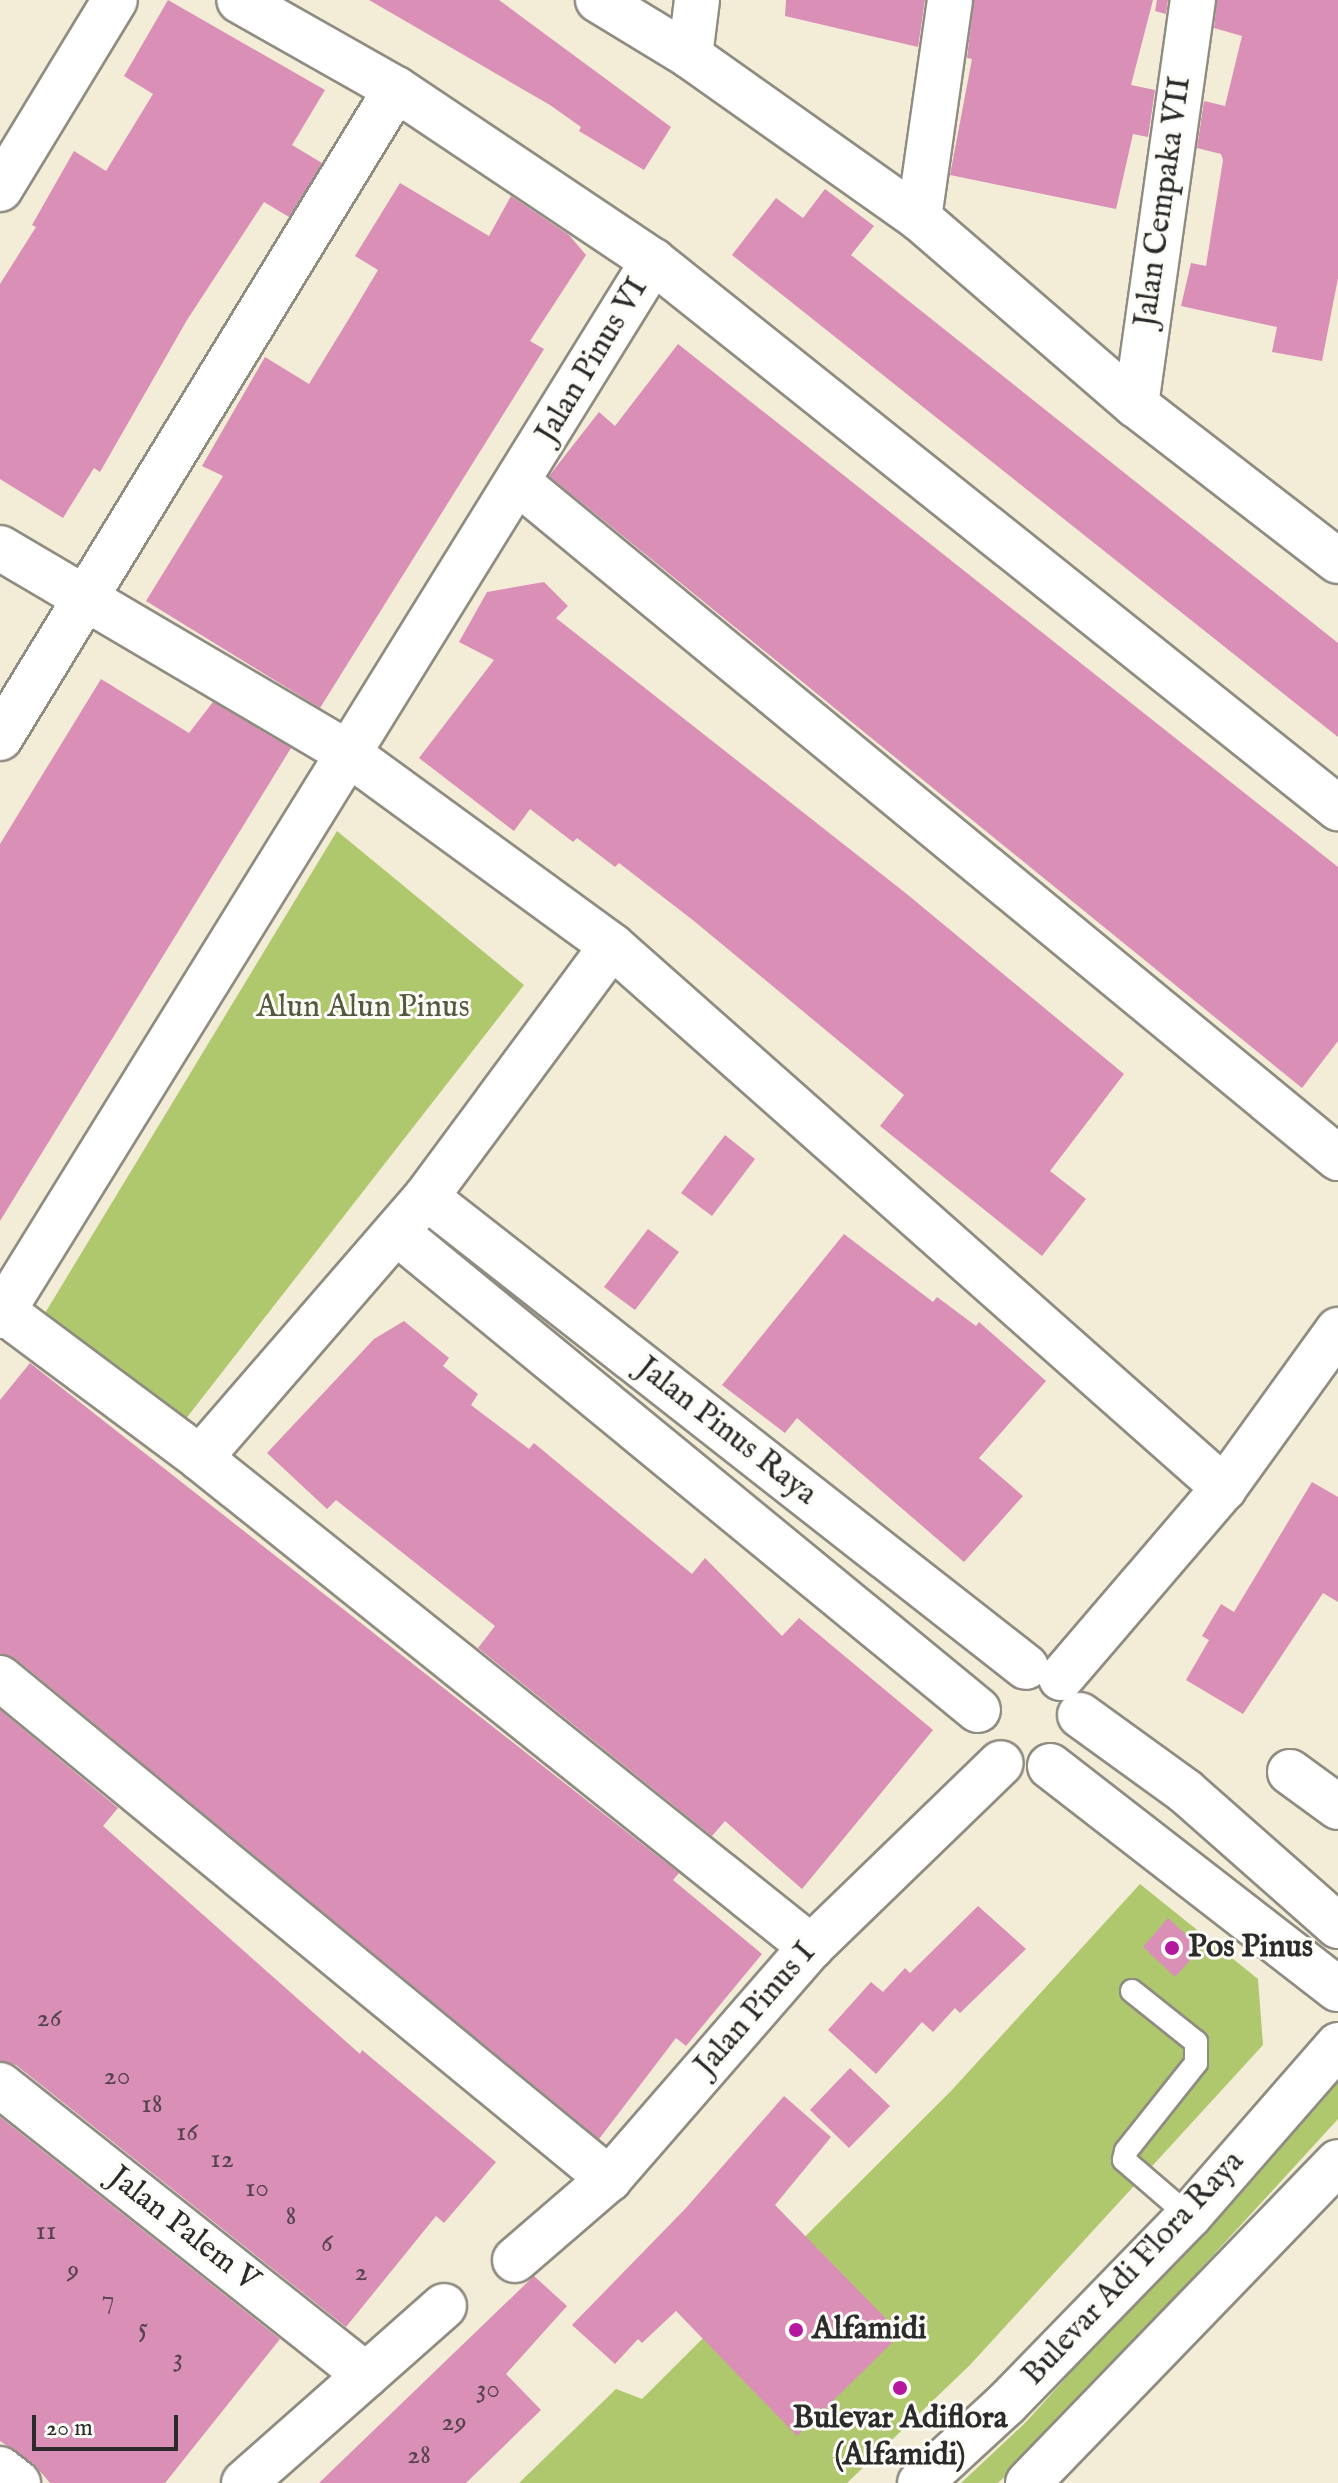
<!DOCTYPE html>
<style>
body{margin:0}
#map{position:relative;width:1338px;height:2483px;overflow:hidden;background:#f3ecd7;font-family:"IM FELL English",serif}
div>[style]{position:absolute}
.green>*{inset:0;background:#afc86d}
.building>*{inset:0;background:#da8fb6}
.roads{filter:drop-shadow(2px 0 #8f8c81) drop-shadow(-2px 0 #8f8c81) drop-shadow(0 2px #8f8c81) drop-shadow(0 -2px #8f8c81)}
.lane>*{height:22px;margin:-11px;padding:0 11px;transform-origin:11px;border-radius:11px;background:#fff}
.street>*{height:44px;margin:-22px;padding:0 22px;transform-origin:22px;border-radius:22px;background:#fff}
.dots>*{width:22px;height:22px;translate:-50% -50%;box-sizing:border-box;border:4px solid #fdfcf7;border-radius:50%}
span{translate:-50% -50%;white-space:nowrap;text-align:center;line-height:1.15;-webkit-text-stroke:6px #fdfcf7;paint-order:stroke}
.number-label{font-size:28px;color:#57444e}
.number-label span{-webkit-text-stroke-width:0}
.street-label{font-size:32px;color:#2b2b2b}
.park-label{font-size:32px;color:#535a3f}
.poi-label{font-size:32px;color:#2b2b2b;font-weight:700}
.left{translate:0 -50%;text-align:left}
.scale{position:absolute;left:32px;top:2415px;width:146px;height:36px;box-sizing:border-box;border:4px solid #2b2b2b;border-top:0;padding-left:10px;font-size:24px;line-height:28px;white-space:nowrap;color:#2b2b2b;-webkit-text-stroke:6px #fdfcf7;paint-order:stroke}
</style>
<div id="map">
<div class="green">
<div style="clip-path:polygon(337px 831px,524px 985px,174px 1434px,36px 1328px)"></div>
<div style="clip-path:polygon(1140px 1884px,1258px 1979px,1263px 2045px,970px 2365px,847px 2483px,519px 2483px,616px 2389px,642px 2399px,951px 2091px)"></div>
<div style="clip-path:polygon(1338px 2077px,1338px 2119px,1042px 2442px,998px 2483px,961px 2483px,1026px 2422px)"></div>
</div>
<div class="building">
<div style="clip-path:polygon(168px 0,325px 90px,292px 145px,322px 163px,289px 217px,264px 202px,187px 320px,100px 472px,94px 468px,63px 518px,0 479px,0 284px,36px 227px,32px 225px,74px 151px,106px 171px,153px 94px,124px 76px)"></div>
<div style="clip-path:polygon(369px 0,499px 0,671px 127px,644px 170px,579px 131px,581px 127px,550px 105px)"></div>
<div style="clip-path:polygon(786px 0,925px 0,918px 47px,785px 16px)"></div>
<div style="clip-path:polygon(974px 0,1153px 0,1131px 85px,1155px 90px,1148px 137px,1133px 134px,1116px 209px,950px 175px,972px 59px,967px 58px)"></div>
<div style="clip-path:polygon(1157px 0,1168px 0,1166px 14px,1155px 11px)"></div>
<div style="clip-path:polygon(1217px 0,1338px 0,1338px 278px,1322px 361px,1272px 352px,1277px 327px,1181px 306px,1191px 263px,1206px 266px,1223px 160px,1221px 154px,1197px 148px,1204px 101px,1225px 106px,1242px 36px,1214px 28px)"></div>
<div style="clip-path:polygon(400px 183px,489px 236px,511px 196px,569px 235px,586px 255px,530px 341px,544px 349px,320px 708px,146px 601px,223px 476px,202px 466px,265px 357px,309px 384px,350px 317px,378px 270px,355px 256px)"></div>
<div style="clip-path:polygon(825px 189px,874px 226px,851px 255px,1338px 643px,1338px 737px,732px 255px,776px 198px,803px 218px)"></div>
<div style="clip-path:polygon(678px 344px,1338px 867px,1338px 1041px,1302px 1088px,549px 476px,599px 412px,615px 426px)"></div>
<div style="clip-path:polygon(544px 582px,568px 606px,556px 618px,908px 895px,1124px 1074px,1050px 1171px,1086px 1199px,1042px 1256px,880px 1126px,904px 1095px,694px 921px,619px 863px,615px 867px,577px 838px,573px 842px,530px 809px,514px 831px,419px 758px,494px 660px,459px 642px,487px 592px)"></div>
<div style="clip-path:polygon(101px 679px,189px 733px,213px 702px,291px 748px,0 1221px,0 844px)"></div>
<div style="clip-path:polygon(725px 1135px,755px 1159px,712px 1216px,681px 1193px)"></div>
<div style="clip-path:polygon(648px 1229px,679px 1252px,635px 1310px,604px 1287px)"></div>
<div style="clip-path:polygon(844px 1234px,933px 1302px,937px 1297px,976px 1326px,979px 1322px,1046px 1381px,979px 1458px,1023px 1496px,964px 1562px,797px 1418px,785px 1433px,722px 1385px)"></div>
<div style="clip-path:polygon(404px 1321px,449px 1358px,443px 1366px,478px 1394px,471px 1405px,529px 1449px,534px 1443px,692px 1574px,705px 1558px,782px 1636px,799px 1618px,933px 1730px,802px 1889px,725px 1821px,712px 1836px,478px 1648px,495px 1626px,336px 1500px,327px 1509px,267px 1453px,374px 1339px)"></div>
<div style="clip-path:polygon(30px 1363px,679px 1873px,673px 1880px,762px 1954px,686px 2046px,676px 2038px,599px 2139px,16px 1659px,0 1654px,0 1400px)"></div>
<div style="clip-path:polygon(1312px 1482px,1338px 1497px,1338px 1602px,1323px 1593px,1243px 1714px,1186px 1680px,1209px 1640px,1202px 1636px,1221px 1604px,1234px 1612px)"></div>
<div style="clip-path:polygon(0 1710px,118px 1808px,103px 1826px,360px 2054px,362px 2050px,496px 2162px,444px 2223px,436px 2216px,346px 2327px,16px 2065px,0 2061px)"></div>
<div style="clip-path:polygon(978px 1906px,1026px 1949px,960px 2013px,955px 2008px,933px 2032px,922px 2022px,876px 2074px,828px 2030px,871px 1982px,883px 1992px,905px 1968px,910px 1973px)"></div>
<div style="clip-path:polygon(1168px 1918px,1201px 1948px,1175px 1977px,1143px 1947px)"></div>
<div style="clip-path:polygon(850px 2068px,890px 2106px,849px 2148px,810px 2110px)"></div>
<div style="clip-path:polygon(784px 2096px,831px 2137px,775px 2205px,901px 2334px,797px 2436px,676px 2311px,642px 2343px,638px 2339px,615px 2364px,572px 2325px,686px 2208px)"></div>
<div style="clip-path:polygon(0 2117px,280px 2339px,165px 2483px,50px 2483px,33px 2463px,0 2441px)"></div>
<div style="clip-path:polygon(534px 2276px,567px 2306px,506px 2374px,541px 2410px,466px 2483px,319px 2483px)"></div>
</div>
<div class="roads">
<div class="lane">
<div style="left:1132px;top:1991px;width:82px;rotate:38.6deg"></div>
<div style="left:1196px;top:2042px;width:21px;rotate:90deg"></div>
<div style="left:1196px;top:2063px;width:112px;rotate:128.5deg"></div>
<div style="left:1126px;top:2151px;width:9px;rotate:103deg"></div>
<div style="left:1124px;top:2160px;width:86px;rotate:40.7deg"></div>
</div>
<div class="street">
<div style="left:598px;top:0;width:108px;rotate:31.3deg"></div>
<div style="left:690px;top:56px;width:281px;rotate:35.3deg"></div>
<div style="left:919px;top:218px;width:286px;rotate:40.8deg"></div>
<div style="left:1136px;top:405px;width:255px;rotate:37.7deg"></div>
<div style="left:690px;top:56px;width:56px;rotate:-82.9deg"></div>
<div style="left:0;top:189px;width:221px;rotate:-58.7deg"></div>
<div style="left:919px;top:218px;width:220px;rotate:-81.9deg"></div>
<div style="left:653px;top:261px;width:877px;rotate:38.61deg"></div>
<div style="left:1136px;top:405px;width:409px;rotate:-82deg"></div>
<div style="left:520px;top:484px;width:1060px;rotate:39.49deg"></div>
<div style="left:0;top:548px;width:402px;rotate:30.5deg"></div>
<div style="left:346px;top:752px;width:329px;rotate:36.1deg"></div>
<div style="left:612px;top:946px;width:818px;rotate:41.53deg"></div>
<div style="left:0;top:738px;width:760px;rotate:-58.61deg"></div>
<div style="left:426px;top:1197px;width:762px;rotate:38.07deg"></div>
<div style="left:396px;top:1232px;width:753px;rotate:39.4deg"></div>
<div style="left:3px;top:1311px;width:246px;rotate:36.7deg"></div>
<div style="left:200px;top:1458px;width:783px;rotate:38.67deg"></div>
<div style="left:0;top:1316px;width:1241px;rotate:-58.24deg"></div>
<div style="left:653px;top:261px;width:309px;rotate:-146.2deg"></div>
<div style="left:396px;top:89px;width:180px;rotate:-150.5deg"></div>
<div style="left:200px;top:1458px;width:345px;rotate:-49.1deg"></div>
<div style="left:426px;top:1197px;width:312px;rotate:-53.5deg"></div>
<div style="left:0;top:1678px;width:789px;rotate:39.44deg"></div>
<div style="left:1061px;top:1678px;width:250px;rotate:-49.4deg"></div>
<div style="left:1224px;top:1488px;width:195px;rotate:-54.2deg"></div>
<div style="left:1080px;top:1715px;width:130px;rotate:35.9deg"></div>
<div style="left:1185px;top:1791px;width:204px;rotate:41.4deg"></div>
<div style="left:1050px;top:1766px;width:364px;rotate:37.8deg"></div>
<div style="left:1290px;top:1772px;width:59px;rotate:36.1deg"></div>
<div style="left:0;top:2085px;width:467px;rotate:38.4deg"></div>
<div style="left:515px;top:2260px;width:124px;rotate:-40.8deg"></div>
<div style="left:609px;top:2179px;width:308px;rotate:-49deg"></div>
<div style="left:811px;top:1947px;width:264px;rotate:-44.1deg"></div>
<div style="left:0;top:2469px;width:23px;rotate:38deg"></div>
<div style="left:244px;top:2483px;width:267px;rotate:-41.5deg"></div>
<div style="left:920px;top:2483px;width:117px;rotate:-42.6deg"></div>
<div style="left:1006px;top:2404px;width:262px;rotate:-45.8deg"></div>
<div style="left:1189px;top:2216px;width:227px;rotate:-48.9deg"></div>
<div style="left:1028px;top:2483px;width:446px;rotate:-46deg"></div>
</div>
</div>
<div class="dots">
<div style="left:1172px;top:1948px;background:#b5179e"></div>
<div style="left:796px;top:2330px;background:#b5179e"></div>
<div style="left:900px;top:2388px;background:#b5179e"></div>
</div>
<div class="number-label">
<span style="left:49px;top:2019px">26</span>
<span style="left:117px;top:2077px">20</span>
<span style="left:152px;top:2105px">18</span>
<span style="left:187px;top:2133px">16</span>
<span style="left:222px;top:2160px">12</span>
<span style="left:257px;top:2189px">10</span>
<span style="left:291px;top:2217px">8</span>
<span style="left:46px;top:2232px">11</span>
<span style="left:327px;top:2244px">6</span>
<span style="left:73px;top:2271px">9</span>
<span style="left:361px;top:2273px">2</span>
<span style="left:108px;top:2300px">7</span>
<span style="left:143px;top:2329px">5</span>
<span style="left:178px;top:2359px">3</span>
<span style="left:488px;top:2390px">30</span>
<span style="left:454px;top:2423px">29</span>
<span style="left:419px;top:2456px">28</span>
</div>
<div class="street-label">
<span style="left:1164px;top:202px;rotate:-82deg">Jalan Cempaka VII</span>
<span style="left:593px;top:361px;rotate:-59deg">Jalan Pinus VI</span>
<span style="left:726px;top:1432px;rotate:38deg">Jalan Pinus Raya</span>
<span style="left:756px;top:2010px;rotate:-49deg">Jalan Pinus I</span>
<span style="left:183px;top:2230px;rotate:38deg">Jalan Palem V</span>
<span style="left:1134px;top:2269px;rotate:-47deg">Bulevar Adi Flora Raya</span>
</div>
<div class="park-label">
<span style="left:363px;top:1008px">Alun Alun Pinus</span>
</div>
<div class="poi-label">
<span class="left" style="left:1188px;top:1948px">Pos Pinus</span>
<span class="left" style="left:812px;top:2330px">Alfamidi</span>
<span style="left:900px;top:2438px">Bulevar Adiflora<br>(Alfamidi)</span>
</div>
<div class="scale">20 m</div>
</div>
